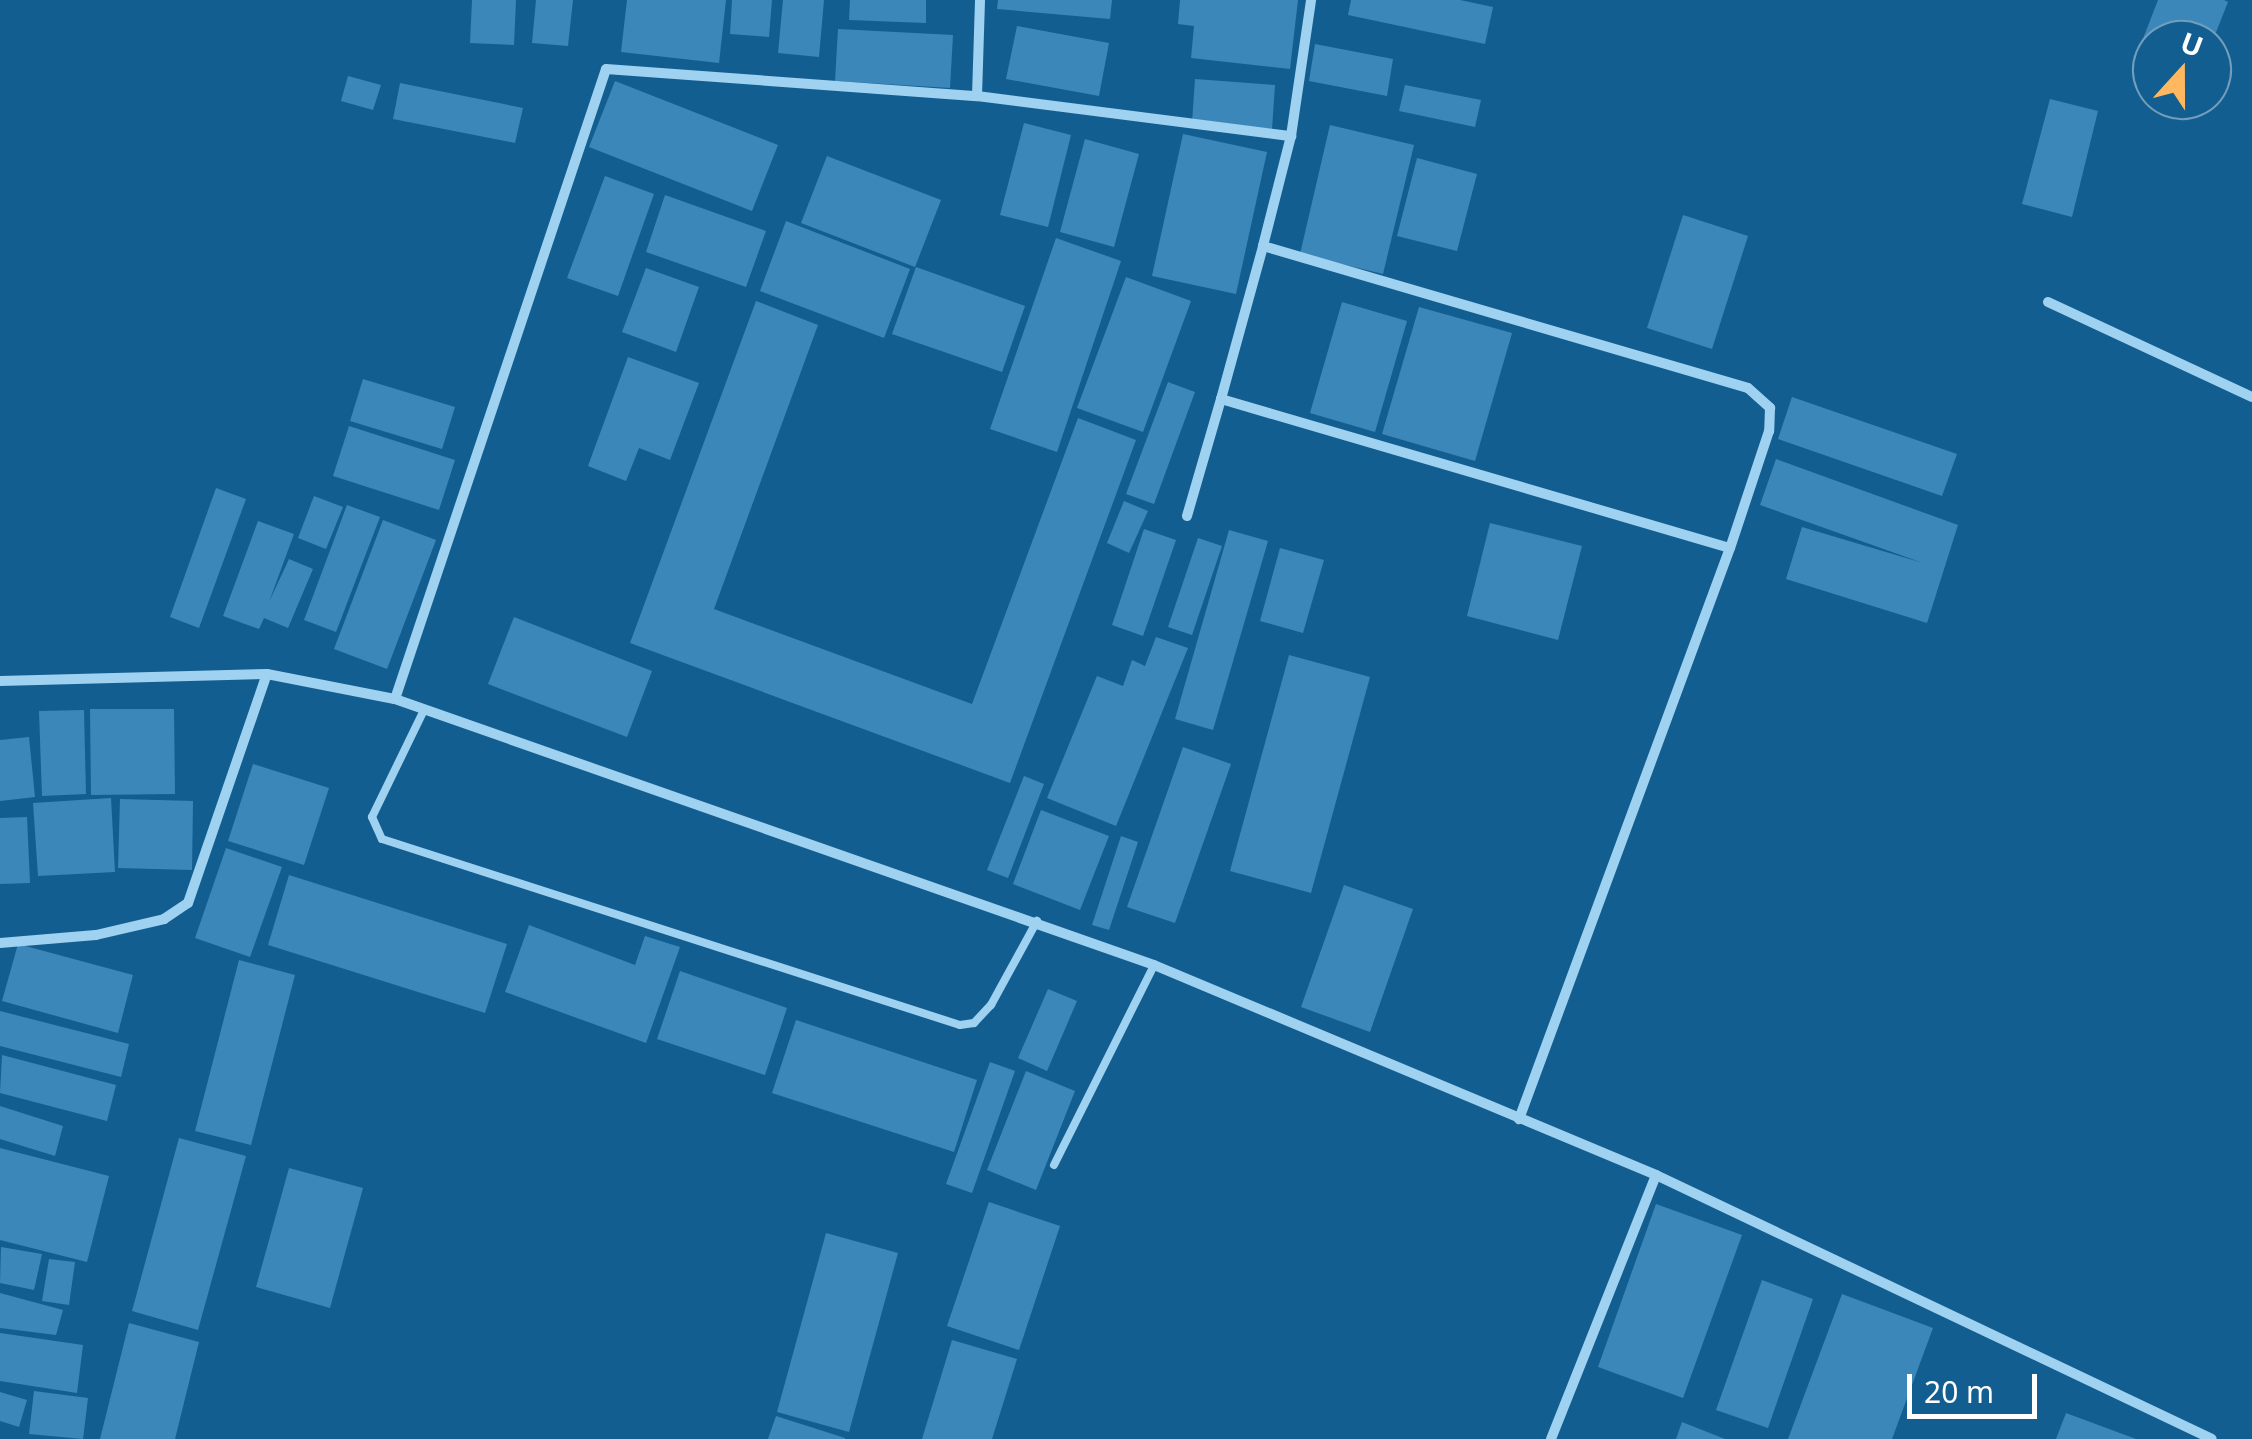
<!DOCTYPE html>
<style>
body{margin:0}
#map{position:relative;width:2252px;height:1439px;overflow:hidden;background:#135e90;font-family:"Noto Sans",sans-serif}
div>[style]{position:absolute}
.building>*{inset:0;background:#3c87b9}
.service>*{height:8px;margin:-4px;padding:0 4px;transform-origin:4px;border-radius:4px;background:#9fd1f1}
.minor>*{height:10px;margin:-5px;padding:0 5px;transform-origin:5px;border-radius:5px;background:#9fd1f1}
span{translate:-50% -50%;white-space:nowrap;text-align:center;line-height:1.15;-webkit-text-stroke:8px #135e90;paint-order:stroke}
.north{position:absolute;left:2132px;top:20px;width:100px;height:100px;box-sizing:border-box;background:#135e90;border:2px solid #719ebc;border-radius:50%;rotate:21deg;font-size:28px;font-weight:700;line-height:40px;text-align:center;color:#fff}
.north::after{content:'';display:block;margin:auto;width:35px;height:45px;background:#ffb860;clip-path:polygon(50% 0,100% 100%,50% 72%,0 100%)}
.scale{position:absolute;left:1907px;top:1374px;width:130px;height:45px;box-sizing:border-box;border:5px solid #fff;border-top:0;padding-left:12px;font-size:30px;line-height:35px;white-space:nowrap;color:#fff;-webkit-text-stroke:8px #135e90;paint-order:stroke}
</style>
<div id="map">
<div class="building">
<div style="clip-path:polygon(472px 0,516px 0,514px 45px,470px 43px)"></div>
<div style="clip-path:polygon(536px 0,573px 0,568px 46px,532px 43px)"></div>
<div style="clip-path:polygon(627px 0,726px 0,719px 63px,621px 52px)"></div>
<div style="clip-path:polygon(732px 0,772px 0,769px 37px,730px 34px)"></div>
<div style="clip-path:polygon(783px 0,824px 0,819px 57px,778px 53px)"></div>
<div style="clip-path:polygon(850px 0,926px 0,926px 23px,849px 20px)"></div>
<div style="clip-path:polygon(998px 0,1112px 0,1110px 19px,997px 9px)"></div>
<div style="clip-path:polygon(1180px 0,1298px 0,1290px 69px,1191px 58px,1194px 26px,1178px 24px)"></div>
<div style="clip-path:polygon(1351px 0,1460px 0,1493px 7px,1485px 44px,1348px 15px)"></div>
<div style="clip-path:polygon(2158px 0,2224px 0,2228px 2px,2213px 40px,2152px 40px,2152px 59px,2137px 54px)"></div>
<div style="clip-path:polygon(1017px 26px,1109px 43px,1099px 96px,1006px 79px)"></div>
<div style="clip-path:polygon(838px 29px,953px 35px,950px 88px,835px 81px)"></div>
<div style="clip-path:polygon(1315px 44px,1393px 59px,1387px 96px,1309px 81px)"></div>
<div style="clip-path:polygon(348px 76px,381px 85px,373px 110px,341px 101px)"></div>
<div style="clip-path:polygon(1195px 79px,1275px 85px,1272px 129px,1192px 123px)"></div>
<div style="clip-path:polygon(615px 81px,778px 145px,752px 211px,589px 147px)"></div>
<div style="clip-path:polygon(400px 83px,523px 108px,515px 143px,393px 119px)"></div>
<div style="clip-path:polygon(1405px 85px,1481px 100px,1475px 127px,1399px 111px)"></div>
<div style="clip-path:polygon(2050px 99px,2098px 111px,2072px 217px,2022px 204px)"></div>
<div style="clip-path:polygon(1024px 123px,1071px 135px,1048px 227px,1000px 215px)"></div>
<div style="clip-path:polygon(1330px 125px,1414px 145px,1383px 274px,1300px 254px)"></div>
<div style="clip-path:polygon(1183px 134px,1267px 152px,1236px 294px,1152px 276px)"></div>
<div style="clip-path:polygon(1085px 139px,1139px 154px,1114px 247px,1060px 232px)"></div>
<div style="clip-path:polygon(827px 156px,941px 200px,915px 267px,801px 223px)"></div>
<div style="clip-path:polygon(1417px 158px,1477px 174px,1457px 251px,1397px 236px)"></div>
<div style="clip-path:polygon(605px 176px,654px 194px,618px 296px,567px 278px)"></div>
<div style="clip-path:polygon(665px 195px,766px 231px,746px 287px,646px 252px)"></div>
<div style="clip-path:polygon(1683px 215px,1748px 236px,1712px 349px,1647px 328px)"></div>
<div style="clip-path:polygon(786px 221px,910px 269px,884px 338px,760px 291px)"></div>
<div style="clip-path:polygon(1056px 238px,1121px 261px,1057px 452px,990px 429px)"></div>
<div style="clip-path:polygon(916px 267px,1025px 306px,1002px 372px,892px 334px)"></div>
<div style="clip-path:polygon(646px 268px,699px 287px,676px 352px,622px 332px)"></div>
<div style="clip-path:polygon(1126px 277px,1191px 301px,1143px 432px,1077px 408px)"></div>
<div style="clip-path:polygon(756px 301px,818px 325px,714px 609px,972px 704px,1078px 418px,1136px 440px,1010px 783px,630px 643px)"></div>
<div style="clip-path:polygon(1342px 302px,1407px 321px,1375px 432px,1310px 413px)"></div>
<div style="clip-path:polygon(1419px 307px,1512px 333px,1475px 461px,1382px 434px)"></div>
<div style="clip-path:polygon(628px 357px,699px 383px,670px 460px,639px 448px,626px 481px,588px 466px)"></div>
<div style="clip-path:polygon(363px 379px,455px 407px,442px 449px,350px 421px)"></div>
<div style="clip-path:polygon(1168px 382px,1195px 392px,1154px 504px,1126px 494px)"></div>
<div style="clip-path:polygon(1792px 397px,1957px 454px,1942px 496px,1778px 439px)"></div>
<div style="clip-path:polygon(349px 426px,455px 460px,439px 510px,333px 476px)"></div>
<div style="clip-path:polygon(1776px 459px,1958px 525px,1927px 623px,1786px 579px,1802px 527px,1923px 563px,1760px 505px)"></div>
<div style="clip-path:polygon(216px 488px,246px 499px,199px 628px,170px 617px)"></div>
<div style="clip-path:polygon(314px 496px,343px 507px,326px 549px,298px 538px)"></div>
<div style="clip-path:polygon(1124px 501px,1148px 511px,1129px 553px,1107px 543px)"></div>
<div style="clip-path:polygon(347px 505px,380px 517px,336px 632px,304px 620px)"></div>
<div style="clip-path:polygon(383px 520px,436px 540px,387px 669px,334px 649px)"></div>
<div style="clip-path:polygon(258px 521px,294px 534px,269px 602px,289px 559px,313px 569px,288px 628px,264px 618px,259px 629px,223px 616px)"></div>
<div style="clip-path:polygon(1490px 523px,1582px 546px,1558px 640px,1467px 616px)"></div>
<div style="clip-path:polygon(1144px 529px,1176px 540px,1143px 636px,1112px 625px)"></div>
<div style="clip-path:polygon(1229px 530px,1268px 541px,1213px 730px,1175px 719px)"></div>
<div style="clip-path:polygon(1198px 538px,1222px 546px,1192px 635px,1168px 627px)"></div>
<div style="clip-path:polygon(1280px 548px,1324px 560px,1303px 633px,1260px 621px)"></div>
<div style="clip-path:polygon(514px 617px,652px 671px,627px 737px,488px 684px)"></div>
<div style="clip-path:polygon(1156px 637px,1188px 648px,1116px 826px,1047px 798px,1097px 676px,1123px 686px,1132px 660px,1145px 666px)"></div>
<div style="clip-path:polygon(1289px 655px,1370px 677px,1311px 893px,1230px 871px)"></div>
<div style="clip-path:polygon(90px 709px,174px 709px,175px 794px,91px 795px)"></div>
<div style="clip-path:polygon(84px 710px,86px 794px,42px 796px,39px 711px)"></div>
<div style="clip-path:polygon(29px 737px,35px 797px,0 801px,0 740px)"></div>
<div style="clip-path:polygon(1183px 747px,1231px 764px,1175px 923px,1127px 907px)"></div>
<div style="clip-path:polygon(253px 764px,329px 788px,304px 865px,228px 841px)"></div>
<div style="clip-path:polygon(1024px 776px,1044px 784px,1008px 878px,987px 870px)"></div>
<div style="clip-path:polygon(111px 798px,115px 872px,38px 876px,33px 803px)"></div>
<div style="clip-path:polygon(120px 799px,193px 801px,192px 870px,118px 868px)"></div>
<div style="clip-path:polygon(1041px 810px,1109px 836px,1080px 910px,1013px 884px)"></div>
<div style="clip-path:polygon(27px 817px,30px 883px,0 884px,0 818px)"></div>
<div style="clip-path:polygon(1121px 836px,1138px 842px,1109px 930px,1092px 925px)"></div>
<div style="clip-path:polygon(226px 848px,282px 867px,250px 957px,195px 938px)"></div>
<div style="clip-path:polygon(289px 875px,507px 944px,485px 1013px,268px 945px)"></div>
<div style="clip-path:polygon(1344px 885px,1413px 909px,1370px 1032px,1301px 1007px)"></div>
<div style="clip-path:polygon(529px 925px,635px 965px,645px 936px,680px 947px,646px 1043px,505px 992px)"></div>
<div style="clip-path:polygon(18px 944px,133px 975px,118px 1033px,2px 1001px)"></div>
<div style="clip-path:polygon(239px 960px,295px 975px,251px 1145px,195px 1131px)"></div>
<div style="clip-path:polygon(680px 971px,787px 1008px,765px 1075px,657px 1039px)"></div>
<div style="clip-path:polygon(1048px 989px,1077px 1001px,1047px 1071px,1018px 1058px)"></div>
<div style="clip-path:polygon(0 1011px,129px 1044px,121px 1077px,0 1046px)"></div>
<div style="clip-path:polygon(796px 1020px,977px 1080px,954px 1152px,772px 1093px)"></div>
<div style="clip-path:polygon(2px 1055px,116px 1085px,107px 1121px,0 1093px)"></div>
<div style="clip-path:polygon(990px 1062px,1015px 1071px,972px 1193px,946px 1184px)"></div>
<div style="clip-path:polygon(1026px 1071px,1075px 1091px,1036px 1190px,987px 1170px)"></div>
<div style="clip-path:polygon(0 1106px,63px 1126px,55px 1156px,0 1139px)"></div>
<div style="clip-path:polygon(179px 1138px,246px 1156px,198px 1330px,132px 1311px)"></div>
<div style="clip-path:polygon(0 1148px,109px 1176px,87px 1262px,0 1240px)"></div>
<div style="clip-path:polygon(289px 1168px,363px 1188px,330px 1308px,256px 1287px)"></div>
<div style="clip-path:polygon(989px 1202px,1060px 1226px,1019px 1350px,947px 1326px)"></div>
<div style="clip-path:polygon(1656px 1204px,1742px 1235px,1683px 1398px,1598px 1367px)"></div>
<div style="clip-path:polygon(826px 1233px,898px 1253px,849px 1432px,777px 1412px)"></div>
<div style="clip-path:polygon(1px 1247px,42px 1254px,34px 1290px,0 1283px)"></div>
<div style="clip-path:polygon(49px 1259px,75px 1262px,69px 1305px,42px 1301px)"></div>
<div style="clip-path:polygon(1762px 1280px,1813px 1299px,1768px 1428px,1716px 1410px)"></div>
<div style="clip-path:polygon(0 1293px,63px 1310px,56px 1335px,0 1328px)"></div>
<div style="clip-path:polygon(1842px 1294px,1933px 1328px,1892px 1439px,1788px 1439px)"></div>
<div style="clip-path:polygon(129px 1323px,199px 1342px,175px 1439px,100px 1439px)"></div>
<div style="clip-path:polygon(0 1333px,83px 1345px,77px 1393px,0 1381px)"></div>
<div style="clip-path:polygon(952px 1340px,1017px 1359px,992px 1439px,922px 1439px)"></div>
<div style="clip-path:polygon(34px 1391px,88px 1398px,83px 1439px,29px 1434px)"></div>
<div style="clip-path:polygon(0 1392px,27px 1400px,19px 1427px,0 1421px)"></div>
<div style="clip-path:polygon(2066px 1413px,2136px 1439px,2056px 1439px)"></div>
<div style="clip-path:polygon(776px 1416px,845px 1438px,845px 1439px,768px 1439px)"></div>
<div style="clip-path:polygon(1682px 1422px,1725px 1439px,1676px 1439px)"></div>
</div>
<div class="service">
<div style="left:424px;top:710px;width:119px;rotate:115.9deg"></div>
<div style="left:372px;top:817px;width:24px;rotate:66deg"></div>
<div style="left:382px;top:839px;width:607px;rotate:17.84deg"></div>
<div style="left:960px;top:1025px;width:14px;rotate:-8deg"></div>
<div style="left:974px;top:1023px;width:25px;rotate:-47deg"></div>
<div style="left:991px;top:1005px;width:96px;rotate:-61.3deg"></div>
<div style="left:1054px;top:1165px;width:224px;rotate:-63.4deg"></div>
</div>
<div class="minor">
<div style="left:977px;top:96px;width:96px;rotate:-88.2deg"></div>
<div style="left:1291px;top:136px;width:137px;rotate:-81.6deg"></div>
<div style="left:2048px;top:302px;width:225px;rotate:25deg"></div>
<div style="left:1221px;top:399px;width:159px;rotate:-74.6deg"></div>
<div style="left:1263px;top:246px;width:505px;rotate:16.32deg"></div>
<div style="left:1748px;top:388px;width:30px;rotate:42deg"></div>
<div style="left:1770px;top:408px;width:23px;rotate:92deg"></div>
<div style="left:1769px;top:431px;width:123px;rotate:108.4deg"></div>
<div style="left:1730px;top:548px;width:609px;rotate:110.28deg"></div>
<div style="left:1187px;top:516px;width:122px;rotate:-73.8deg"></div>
<div style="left:1221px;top:399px;width:530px;rotate:16.32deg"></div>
<div style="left:0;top:681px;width:267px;rotate:-1.5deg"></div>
<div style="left:267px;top:674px;width:130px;rotate:11.1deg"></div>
<div style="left:395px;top:699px;width:804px;rotate:19.31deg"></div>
<div style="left:1154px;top:965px;width:544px;rotate:22.7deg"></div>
<div style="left:1656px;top:1175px;width:615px;rotate:25.4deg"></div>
<div style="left:395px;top:699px;width:664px;rotate:-71.48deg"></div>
<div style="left:606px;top:69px;width:372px;rotate:4.2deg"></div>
<div style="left:977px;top:96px;width:317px;rotate:7.3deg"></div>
<div style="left:1291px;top:136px;width:114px;rotate:104.3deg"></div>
<div style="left:0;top:943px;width:96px;rotate:-4.8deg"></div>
<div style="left:96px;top:935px;width:70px;rotate:-13.2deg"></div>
<div style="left:164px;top:919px;width:29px;rotate:-34deg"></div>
<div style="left:188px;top:903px;width:242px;rotate:-71deg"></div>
<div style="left:1551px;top:1439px;width:284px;rotate:-68.3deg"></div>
</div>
<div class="north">U</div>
<div class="scale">20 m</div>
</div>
